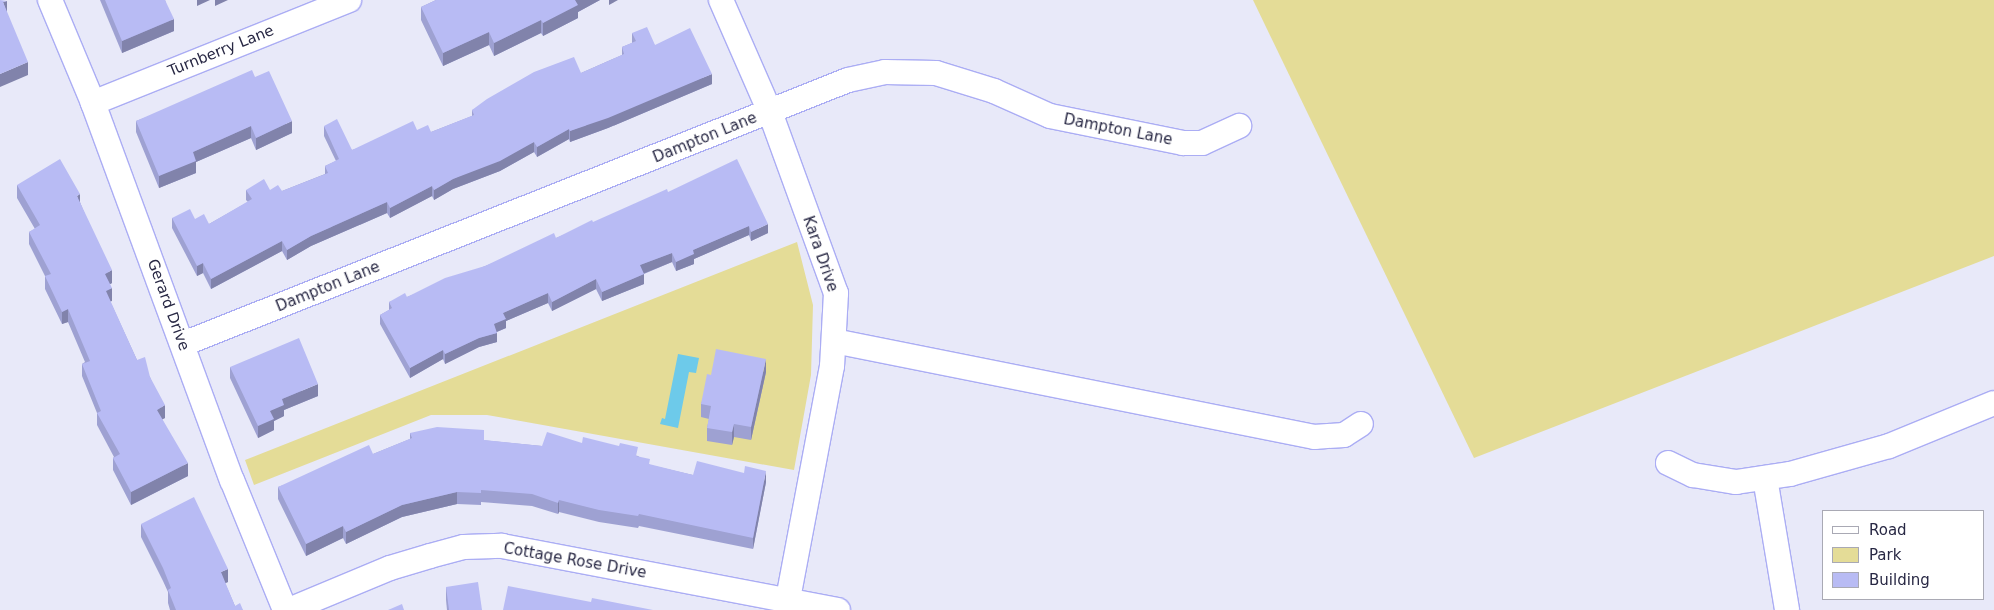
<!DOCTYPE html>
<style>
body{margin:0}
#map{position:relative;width:1994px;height:610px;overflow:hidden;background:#e8e9f9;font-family:"DejaVu Sans",sans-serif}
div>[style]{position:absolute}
.green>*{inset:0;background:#e4dc97}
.water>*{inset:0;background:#6dcaea}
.roads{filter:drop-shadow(1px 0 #abadf4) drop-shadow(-1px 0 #abadf4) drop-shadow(0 1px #abadf4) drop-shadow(0 -1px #abadf4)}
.street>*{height:24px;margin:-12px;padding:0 12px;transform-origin:12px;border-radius:12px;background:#fff}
.wall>*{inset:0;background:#9ea1d2}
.shaded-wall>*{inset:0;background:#8183ab}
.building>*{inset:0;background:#b8bbf4}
span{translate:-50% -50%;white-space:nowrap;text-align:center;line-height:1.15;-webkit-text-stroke:4px #fff;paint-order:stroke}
.street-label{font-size:15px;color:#282844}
.legend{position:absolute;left:1822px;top:510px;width:162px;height:90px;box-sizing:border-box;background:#fff;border:1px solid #a9a9b4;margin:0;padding:6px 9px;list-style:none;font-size:15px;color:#282844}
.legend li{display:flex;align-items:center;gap:10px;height:25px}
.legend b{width:25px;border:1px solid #a9a9b4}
</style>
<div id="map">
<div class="green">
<div style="clip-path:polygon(1253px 0,1994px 0,1994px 256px,1474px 458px)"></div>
<div style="clip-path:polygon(797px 242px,813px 305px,811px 375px,794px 470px,487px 415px,431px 415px,254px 485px,245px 460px)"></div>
</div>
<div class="water">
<div style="clip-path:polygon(678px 354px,699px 358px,696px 373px,689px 372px,678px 428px,660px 424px,662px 418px,665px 419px)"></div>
</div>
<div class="roads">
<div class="street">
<div style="left:50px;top:0;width:112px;rotate:67.3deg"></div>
<div style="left:93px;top:103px;width:402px;rotate:69.8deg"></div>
<div style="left:232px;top:480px;width:140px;rotate:67.8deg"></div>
<div style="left:721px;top:0;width:122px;rotate:66.4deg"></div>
<div style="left:770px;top:112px;width:193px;rotate:70deg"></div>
<div style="left:836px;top:293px;width:73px;rotate:93.1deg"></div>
<div style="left:832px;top:366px;width:248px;rotate:100.7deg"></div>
<div style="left:93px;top:103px;width:276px;rotate:-21.9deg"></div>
<div style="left:834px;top:341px;width:490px;rotate:11.3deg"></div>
<div style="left:1314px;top:437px;width:30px;rotate:-4deg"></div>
<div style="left:1344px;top:435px;width:20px;rotate:-33deg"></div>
<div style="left:183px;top:344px;width:715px;rotate:-21.65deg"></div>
<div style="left:848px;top:80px;width:38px;rotate:-12deg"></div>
<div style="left:885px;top:72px;width:51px;rotate:1.1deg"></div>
<div style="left:936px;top:73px;width:61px;rotate:17.2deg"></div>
<div style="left:994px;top:91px;width:61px;rotate:24.1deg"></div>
<div style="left:1050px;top:116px;width:136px;rotate:11.5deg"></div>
<div style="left:1183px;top:143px;width:19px"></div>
<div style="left:1202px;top:143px;width:41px;rotate:-24.7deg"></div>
<div style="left:1668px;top:463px;width:28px;rotate:26deg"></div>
<div style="left:1693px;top:475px;width:44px;rotate:9.2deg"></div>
<div style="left:1736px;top:482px;width:55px;rotate:-8.4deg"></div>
<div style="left:1790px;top:474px;width:103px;rotate:-15.8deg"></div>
<div style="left:1889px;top:446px;width:113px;rotate:-22.3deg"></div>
<div style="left:1765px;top:478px;width:134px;rotate:80.5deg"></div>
<div style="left:289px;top:610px;width:109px;rotate:-22.6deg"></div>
<div style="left:390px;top:568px;width:42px;rotate:-16.7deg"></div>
<div style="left:430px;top:556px;width:35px;rotate:-15deg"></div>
<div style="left:464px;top:547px;width:38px;rotate:-2deg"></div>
<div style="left:502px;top:546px;width:342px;rotate:10.8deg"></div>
</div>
</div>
<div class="wall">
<div style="clip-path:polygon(100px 0,165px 0,174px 31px,122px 53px)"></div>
<div style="clip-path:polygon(436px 0,600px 0,578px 12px,578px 18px,543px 36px,541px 33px,494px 56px,489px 45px,443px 66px,421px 20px,421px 7px)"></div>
<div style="clip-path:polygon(632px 33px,655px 45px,712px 84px,608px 128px,570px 142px,569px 139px,537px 157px,534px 152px,500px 171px,453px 189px,434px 200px,432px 196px,390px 218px,387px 213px,311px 246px,287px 260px,282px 251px,211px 289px,203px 273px,197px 276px,172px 228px,172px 218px,195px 219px,209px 224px,248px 202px,246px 200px,246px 190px,270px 190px,282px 191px,325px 174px,325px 166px,336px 161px,324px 136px,324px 126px,352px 150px,417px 130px,431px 132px,472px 116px,472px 110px,581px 73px,622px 55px,622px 47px,632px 43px)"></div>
<div style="clip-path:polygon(255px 77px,292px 133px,256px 150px,251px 138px,196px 162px,196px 173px,159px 188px,136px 132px,136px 121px)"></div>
<div style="clip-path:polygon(17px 185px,80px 202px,112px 283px,110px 284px,112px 301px,110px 301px,137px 360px,150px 377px,165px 418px,162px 419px,188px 476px,131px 505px,113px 470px,113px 458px,114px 457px,97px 425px,97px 413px,82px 376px,82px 364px,85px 362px,68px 322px,62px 324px,45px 289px,45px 276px,29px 244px,29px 232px,35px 229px,17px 198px)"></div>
<div style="clip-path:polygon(668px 192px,768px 233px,751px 241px,749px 235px,694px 259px,694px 264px,676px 271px,672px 262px,644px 274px,644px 284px,602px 301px,596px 289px,552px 311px,548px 303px,506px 321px,506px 328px,497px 332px,497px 342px,479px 347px,445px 364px,443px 359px,410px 378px,380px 324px,380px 315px,389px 310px,389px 302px,407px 297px,556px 238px)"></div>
<div style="clip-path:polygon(230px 367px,318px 396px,284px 410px,284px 416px,274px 421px,274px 430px,258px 438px,230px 378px)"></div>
<div style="clip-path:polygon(766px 372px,751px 440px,734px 437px,732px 445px,707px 441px,707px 428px,709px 419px,701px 417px,701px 404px,711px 375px)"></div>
<div style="clip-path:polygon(410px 433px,542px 446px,582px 443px,638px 456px,650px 465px,693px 475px,766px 482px,753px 549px,639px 526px,638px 528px,599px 522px,559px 512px,558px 514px,532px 506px,481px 502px,481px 505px,457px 504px,402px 517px,346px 544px,343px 538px,306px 556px,278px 499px,278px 487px,373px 454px,410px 439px)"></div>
<div style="clip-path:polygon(141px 524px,228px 582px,225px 583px,235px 606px,243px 610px,170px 610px,168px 603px,168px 592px,163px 581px,141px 537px)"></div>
<div style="clip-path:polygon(446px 587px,482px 610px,447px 610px,446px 600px)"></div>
</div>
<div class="shaded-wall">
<div style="clip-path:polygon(197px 0,210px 0,197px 6px)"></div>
<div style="clip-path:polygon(215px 0,228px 0,215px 6px)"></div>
<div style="clip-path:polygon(575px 0,600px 0,578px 12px,578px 18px,543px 36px,543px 23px)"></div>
<div style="clip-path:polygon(609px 0,618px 0,609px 5px)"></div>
<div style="clip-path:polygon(7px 1px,7px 14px,3px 2px)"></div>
<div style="clip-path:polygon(174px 19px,174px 31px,122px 53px,122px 41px)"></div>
<div style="clip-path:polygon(541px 20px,541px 33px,494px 56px,494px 43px)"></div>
<div style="clip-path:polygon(489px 32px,489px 45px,443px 66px,443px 53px)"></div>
<div style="clip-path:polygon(28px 62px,28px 75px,0 87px,0 74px)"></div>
<div style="clip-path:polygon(712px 74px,712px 84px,608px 128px,570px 142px,570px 131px)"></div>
<div style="clip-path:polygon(292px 121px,292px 133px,256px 150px,256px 138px)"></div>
<div style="clip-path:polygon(251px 126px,251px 138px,196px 162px,196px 173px,159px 188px,159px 176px,193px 152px)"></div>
<div style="clip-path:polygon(569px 129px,569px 139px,537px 157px,537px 147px)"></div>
<div style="clip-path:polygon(534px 142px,534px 152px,500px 171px,453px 189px,434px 200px,434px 190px,453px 179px)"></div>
<div style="clip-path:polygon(432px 186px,432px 196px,390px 218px,390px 208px)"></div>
<div style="clip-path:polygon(80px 194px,80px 207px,77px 196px)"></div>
<div style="clip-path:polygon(387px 202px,387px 213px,311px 246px,287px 260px,287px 250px,311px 236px)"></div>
<div style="clip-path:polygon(768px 224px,768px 233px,751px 241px,751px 232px)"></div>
<div style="clip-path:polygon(749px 226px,749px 235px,694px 259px,694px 264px,676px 271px,676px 262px,693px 250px)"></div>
<div style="clip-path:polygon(282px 241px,282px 251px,211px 289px,211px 279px)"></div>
<div style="clip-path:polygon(672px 253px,672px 262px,640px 275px,640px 265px)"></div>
<div style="clip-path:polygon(203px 263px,203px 273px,197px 276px,197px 266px)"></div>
<div style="clip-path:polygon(112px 270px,112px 283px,105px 287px,105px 274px)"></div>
<div style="clip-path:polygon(644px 274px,644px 284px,602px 301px,602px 292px)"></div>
<div style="clip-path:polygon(596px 279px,596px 289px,552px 311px,552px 302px)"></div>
<div style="clip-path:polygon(112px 288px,112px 301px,106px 303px,106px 291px)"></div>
<div style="clip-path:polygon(548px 293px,548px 303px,506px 321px,506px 328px,494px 333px,494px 324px,503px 313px)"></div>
<div style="clip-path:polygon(68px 309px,68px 322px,62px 324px,62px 312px)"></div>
<div style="clip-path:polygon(497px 333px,497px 342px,479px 347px,445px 364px,445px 354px,479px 338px)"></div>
<div style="clip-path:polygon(443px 350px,443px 359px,410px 378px,410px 368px)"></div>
<div style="clip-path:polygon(766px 359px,766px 372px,751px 440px,751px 427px)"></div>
<div style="clip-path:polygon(318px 384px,318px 396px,284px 410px,284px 416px,274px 421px,274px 430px,258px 438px,258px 426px,270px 411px,282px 399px)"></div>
<div style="clip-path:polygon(165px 405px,165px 418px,157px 422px,157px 410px)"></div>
<div style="clip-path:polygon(734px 424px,734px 437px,732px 445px,732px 432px)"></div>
<div style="clip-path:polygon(188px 463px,188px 476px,131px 505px,131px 492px)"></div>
<div style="clip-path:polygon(766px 471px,766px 482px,753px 549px,753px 538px)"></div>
<div style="clip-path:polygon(457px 492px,457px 504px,402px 517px,346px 544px,346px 532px,402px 505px)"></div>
<div style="clip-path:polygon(559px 500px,559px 512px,558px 514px,558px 503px)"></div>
<div style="clip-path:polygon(343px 526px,343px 538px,306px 556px,306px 544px)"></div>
<div style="clip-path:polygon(228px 569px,228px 582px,221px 585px,221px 572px)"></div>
</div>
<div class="building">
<div style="clip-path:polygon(0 0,7px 1px,3px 2px,28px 62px,0 74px)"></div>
<div style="clip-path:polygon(105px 0,165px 0,174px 19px,122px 41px)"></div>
<div style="clip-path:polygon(436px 0,575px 0,578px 5px,543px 23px,541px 20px,494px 43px,489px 32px,443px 53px,421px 7px)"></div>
<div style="clip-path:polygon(647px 27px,655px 45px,690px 28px,712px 74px,608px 118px,570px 131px,569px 129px,537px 147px,534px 142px,500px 161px,453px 179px,434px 190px,432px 186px,390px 208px,387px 202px,311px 236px,287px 250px,282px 241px,211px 279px,203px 263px,197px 266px,172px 218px,190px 209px,195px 219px,204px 214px,209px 224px,252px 199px,246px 190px,264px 179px,270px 190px,278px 185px,282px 191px,328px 173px,325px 166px,339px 159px,324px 126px,337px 119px,352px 150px,413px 121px,417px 130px,428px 125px,431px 132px,474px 115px,472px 110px,487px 99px,534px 72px,574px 57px,581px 73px,624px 54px,622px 47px,636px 41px,632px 33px)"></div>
<div style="clip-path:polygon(252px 70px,255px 77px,269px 71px,292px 121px,256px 138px,251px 126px,193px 152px,196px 161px,159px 176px,136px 121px)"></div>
<div style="clip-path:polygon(60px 159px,80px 194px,77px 196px,112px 270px,105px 274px,112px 288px,106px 291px,137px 360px,145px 357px,150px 377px,165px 405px,157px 410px,188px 463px,131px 492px,113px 458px,120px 454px,97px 413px,101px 411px,82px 364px,90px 361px,68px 309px,62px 312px,45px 276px,51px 274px,29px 232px,40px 225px,17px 185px)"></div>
<div style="clip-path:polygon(737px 159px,768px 224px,751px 232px,749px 226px,693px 250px,694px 254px,676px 262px,672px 253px,640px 265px,644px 274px,602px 292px,596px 279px,552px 302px,548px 293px,503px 313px,506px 319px,494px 324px,497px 333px,479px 338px,445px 354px,443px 350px,410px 368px,380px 315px,392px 308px,389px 302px,405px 293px,407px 297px,445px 278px,485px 266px,554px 233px,556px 238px,592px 220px,593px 222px,667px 189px,668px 192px)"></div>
<div style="clip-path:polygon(299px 338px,318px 384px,282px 399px,284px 405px,270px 411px,274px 419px,258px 426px,230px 367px)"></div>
<div style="clip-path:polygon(716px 349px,766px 359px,751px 427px,734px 424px,732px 432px,707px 428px,711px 406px,701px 404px,707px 374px,711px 375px)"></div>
<div style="clip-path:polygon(437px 427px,484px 430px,484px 440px,542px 446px,547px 432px,582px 443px,583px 437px,619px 446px,620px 443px,638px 447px,636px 456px,650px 459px,649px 464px,693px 475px,697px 461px,744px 473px,745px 466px,766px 471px,753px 538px,639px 514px,638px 516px,599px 510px,559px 500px,558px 503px,532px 494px,481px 490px,481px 493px,457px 492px,402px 505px,346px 532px,343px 526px,306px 544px,278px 487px,369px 445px,373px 454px,412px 438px,410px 433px)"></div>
<div style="clip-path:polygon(194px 497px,228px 569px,221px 572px,235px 606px,240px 603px,243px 610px,176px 610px,168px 590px,171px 588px,163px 568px,141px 524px)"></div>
<div style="clip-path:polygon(478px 582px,482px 610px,449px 610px,446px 587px)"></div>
<div style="clip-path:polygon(508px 586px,591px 602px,592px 598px,653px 610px,503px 610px)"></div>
<div style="clip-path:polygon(402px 604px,404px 610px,388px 610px)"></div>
</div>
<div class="street-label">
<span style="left:221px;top:51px;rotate:-22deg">Turnberry Lane</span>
<span style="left:1118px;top:130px;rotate:11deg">Dampton Lane</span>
<span style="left:705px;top:138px;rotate:-22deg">Dampton Lane</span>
<span style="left:820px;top:254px;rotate:71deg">Kara Drive</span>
<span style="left:328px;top:287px;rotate:-22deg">Dampton Lane</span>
<span style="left:168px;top:305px;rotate:70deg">Gerard Drive</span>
<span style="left:575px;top:561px;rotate:10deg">Cottage Rose Drive</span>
</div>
<ul class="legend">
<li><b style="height:6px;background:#fff"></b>Road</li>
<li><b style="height:14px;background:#e4dc97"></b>Park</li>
<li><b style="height:14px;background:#b8bbf4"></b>Building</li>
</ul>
</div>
